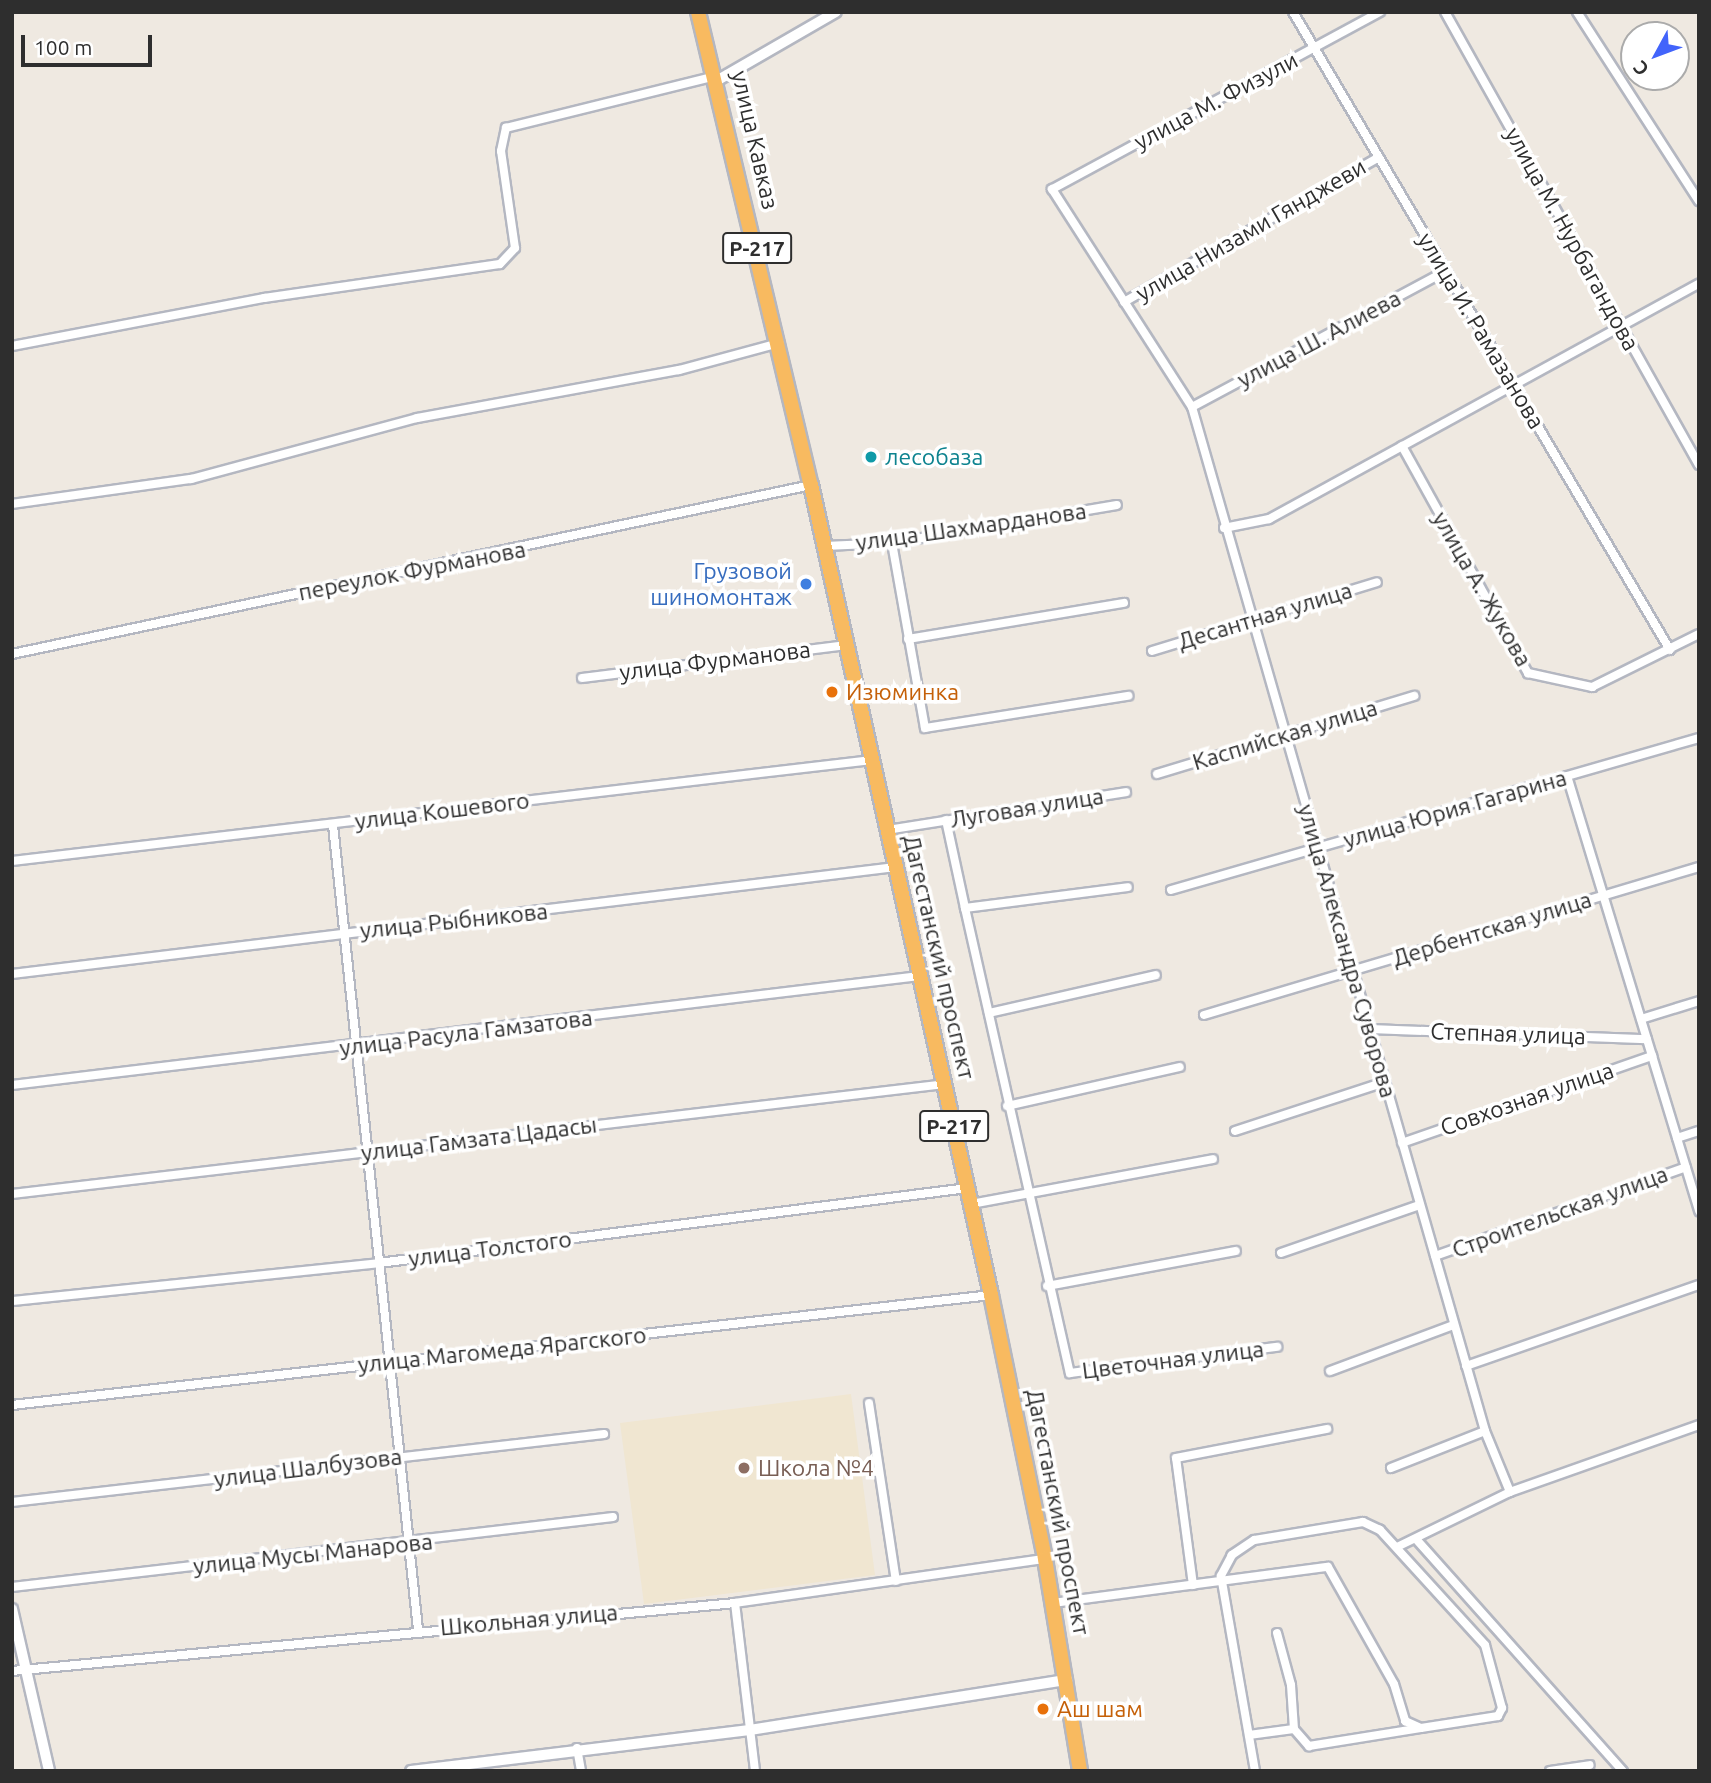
<!DOCTYPE html>
<meta charset="utf-8">
<style>
body{margin:0}
#map{position:relative;width:1711px;height:1783px;overflow:hidden;background:#efe9e1;font-family:Ubuntu,sans-serif}
div>[style]{position:absolute}
.education>*{inset:0;background:#f0e6d1}
.roads{filter:drop-shadow(2px 0 #b4b7c1) drop-shadow(-2px 0 #b4b7c1) drop-shadow(0 2px #b4b7c1) drop-shadow(0 -2px #b4b7c1)}
.minor>*{height:8px;margin:-4px;padding:0 4px;transform-origin:4px;border-radius:4px;background:#fff}
.tertiary>*{height:10px;margin:-5px;padding:0 5px;transform-origin:5px;border-radius:5px;background:#fff}
.trunk>*{height:14px;margin:-7px;padding:0 7px;transform-origin:7px;border-radius:7px;background:#f8ba60}
.dots>*{width:19px;height:19px;translate:-50% -50%;box-sizing:border-box;border:4px solid #fff;border-radius:50%}
span{translate:-50% -50%;white-space:nowrap;text-align:center;line-height:1.15;-webkit-text-stroke:7px #fff;paint-order:stroke}
.shield-label span{padding:2px 5px;background:#fff;border:2px solid;border-radius:5px;-webkit-text-stroke-width:0}
.shield-label{font-size:21px;color:#2e2e2e;font-weight:700}
.street-label{font-size:23px;color:#2e2e2e}
.culture-label{font-size:23px;color:#0d838f}
.left{translate:0 -50%;text-align:left}
.shop-label{font-size:23px;color:#366cbe}
.right{translate:-100% -50%;text-align:right}
.food-label{font-size:23px;color:#c56008}
.education-label{font-size:23px;color:#785e54}
.frame{position:absolute;inset:0;border:14px solid #2e2e2e;pointer-events:none}
.north{position:absolute;left:1620px;top:21px;width:70px;height:70px;box-sizing:border-box;background:#fff;border:2px solid #ababab;border-radius:50%;rotate:229deg;font-size:19px;font-weight:700;line-height:28px;text-align:center;color:#2e2e2e}
.north::after{content:'';display:block;margin:auto;width:24px;height:32px;background:#4264fb;clip-path:polygon(50% 0,100% 100%,50% 72%,0 100%)}
.scale{position:absolute;left:21px;top:35px;width:131px;height:32px;box-sizing:border-box;border:4px solid #2e2e2e;border-top:0;padding-left:9px;font-size:21px;line-height:24px;white-space:nowrap;color:#2e2e2e;-webkit-text-stroke:5px #fff;paint-order:stroke}
</style>
<div id="map">
<div class="education">
<div style="clip-path:polygon(851px 1394px,875px 1575px,644px 1604px,620px 1423px)"></div>
</div>
<div class="roads">
<div class="minor">
<div style="left:1293px;top:12px;width:741px;rotate:59.42deg"></div>
<div style="left:1380px;top:12px;width:373px;rotate:151.6deg"></div>
<div style="left:1052px;top:189px;width:259px;rotate:57.3deg"></div>
<div style="left:1192px;top:407px;width:1065px;rotate:74.03deg"></div>
<div style="left:1485px;top:1431px;width:66px;rotate:67.7deg"></div>
<div style="left:1445px;top:12px;width:519px;rotate:60.72deg"></div>
<div style="left:1577px;top:12px;width:225px;rotate:57.2deg"></div>
<div style="left:1124px;top:302px;width:293px;rotate:-29.6deg"></div>
<div style="left:12px;top:346px;width:257px;rotate:-10.8deg"></div>
<div style="left:264px;top:298px;width:238px;rotate:-8.2deg"></div>
<div style="left:500px;top:264px;width:22px;rotate:-47deg"></div>
<div style="left:515px;top:248px;width:98px;rotate:-98.2deg"></div>
<div style="left:501px;top:151px;width:24px;rotate:-78deg"></div>
<div style="left:506px;top:128px;width:216px;rotate:-13.9deg"></div>
<div style="left:1192px;top:407px;width:288px;rotate:-28.2deg"></div>
<div style="left:1402px;top:446px;width:260px;rotate:61deg"></div>
<div style="left:1528px;top:673px;width:66px;rotate:12.3deg"></div>
<div style="left:1592px;top:687px;width:119px;rotate:-26.4deg"></div>
<div style="left:12px;top:504px;width:181px;rotate:-8deg"></div>
<div style="left:191px;top:479px;width:234px;rotate:-15.1deg"></div>
<div style="left:417px;top:418px;width:266px;rotate:-10.4deg"></div>
<div style="left:679px;top:370px;width:104px;rotate:-15.1deg"></div>
<div style="left:1224px;top:528px;width:46px;rotate:-11.3deg"></div>
<div style="left:1269px;top:519px;width:490px;rotate:-28.7deg"></div>
<div style="left:892px;top:543px;width:188px;rotate:79.9deg"></div>
<div style="left:925px;top:728px;width:206px;rotate:-9deg"></div>
<div style="left:825px;top:546px;width:67px;rotate:-2.6deg"></div>
<div style="left:892px;top:543px;width:228px;rotate:-9.6deg"></div>
<div style="left:908px;top:639px;width:219px;rotate:-9.5deg"></div>
<div style="left:1152px;top:651px;width:235px;rotate:-17deg"></div>
<div style="left:12px;top:654px;width:817px;rotate:-11.94deg"></div>
<div style="left:582px;top:678px;width:267px;rotate:-7.1deg"></div>
<div style="left:1157px;top:774px;width:269px;rotate:-16.9deg"></div>
<div style="left:1567px;top:776px;width:455px;rotate:73.1deg"></div>
<div style="left:946px;top:820px;width:90px;rotate:77.8deg"></div>
<div style="left:965px;top:908px;width:164px;rotate:-7.3deg"></div>
<div style="left:333px;top:825px;width:809px;rotate:83.97deg"></div>
<div style="left:887px;top:830px;width:242px;rotate:-9deg"></div>
<div style="left:12px;top:861px;width:866px;rotate:-6.7deg"></div>
<div style="left:1171px;top:890px;width:549px;rotate:-16.06deg"></div>
<div style="left:965px;top:908px;width:477px;rotate:77.3deg"></div>
<div style="left:1070px;top:1373px;width:209px;rotate:-7.2deg"></div>
<div style="left:12px;top:974px;width:890px;rotate:-6.9deg"></div>
<div style="left:989px;top:1013px;width:171px;rotate:-12.8deg"></div>
<div style="left:1204px;top:1015px;width:517px;rotate:-16.65deg"></div>
<div style="left:1641px;top:1019px;width:61px;rotate:-17.2deg"></div>
<div style="left:1370px;top:1029px;width:277px;rotate:2.1deg"></div>
<div style="left:12px;top:1085px;width:914px;rotate:-6.85deg"></div>
<div style="left:1007px;top:1106px;width:177px;rotate:-12.7deg"></div>
<div style="left:1235px;top:1131px;width:158px;rotate:-18.1deg"></div>
<div style="left:1677px;top:1138px;width:23px;rotate:-18deg"></div>
<div style="left:1402px;top:1143px;width:265px;rotate:-19.2deg"></div>
<div style="left:12px;top:1194px;width:939px;rotate:-6.72deg"></div>
<div style="left:971px;top:1204px;width:246px;rotate:-10.5deg"></div>
<div style="left:1281px;top:1253px;width:147px;rotate:-19.1deg"></div>
<div style="left:1435px;top:1256px;width:266px;rotate:-19.5deg"></div>
<div style="left:1047px;top:1286px;width:192px;rotate:-10.5deg"></div>
<div style="left:12px;top:1301px;width:369px;rotate:-5.9deg"></div>
<div style="left:379px;top:1263px;width:594px;rotate:-7.26deg"></div>
<div style="left:1466px;top:1366px;width:247px;rotate:-19.2deg"></div>
<div style="left:1330px;top:1371px;width:132px;rotate:-20.4deg"></div>
<div style="left:869px;top:1403px;width:180px;rotate:81.4deg"></div>
<div style="left:12px;top:1405px;width:985px;rotate:-6.41deg"></div>
<div style="left:1391px;top:1468px;width:101px;rotate:-21.5deg"></div>
<div style="left:12px;top:1502px;width:596px;rotate:-6.55deg"></div>
<div style="left:1416px;top:1539px;width:311px;rotate:48.3deg"></div>
<div style="left:1397px;top:1547px;width:126px;rotate:-26deg"></div>
<div style="left:1510px;top:1492px;width:201px;rotate:-19.5deg"></div>
<div style="left:1221px;top:1576px;width:198px;rotate:80.1deg"></div>
<div style="left:1193px;top:1585px;width:128px;rotate:-97.6deg"></div>
<div style="left:1176px;top:1458px;width:154px;rotate:-10.9deg"></div>
<div style="left:12px;top:1587px;width:605px;rotate:-6.64deg"></div>
<div style="left:735px;top:1603px;width:169px;rotate:83.2deg"></div>
<div style="left:1053px;top:1603px;width:277px;rotate:-7.5deg"></div>
<div style="left:1328px;top:1567px;width:134px;rotate:60.6deg"></div>
<div style="left:1394px;top:1684px;width:39px;rotate:73deg"></div>
<div style="left:1405px;top:1721px;width:17px;rotate:24deg"></div>
<div style="left:1421px;top:1728px;width:78px;rotate:-8.9deg"></div>
<div style="left:1498px;top:1716px;width:9px;rotate:-63deg"></div>
<div style="left:1502px;top:1708px;width:65px;rotate:-105.1deg"></div>
<div style="left:1485px;top:1645px;width:156px;rotate:-132.4deg"></div>
<div style="left:1380px;top:1530px;width:19px;rotate:-155deg"></div>
<div style="left:1363px;top:1522px;width:110px;rotate:170.6deg"></div>
<div style="left:1254px;top:1540px;width:27px;rotate:146deg"></div>
<div style="left:1232px;top:1555px;width:24px;rotate:118deg"></div>
<div style="left:1277px;top:1633px;width:54px;rotate:74.9deg"></div>
<div style="left:1291px;top:1685px;width:44px;rotate:86.1deg"></div>
<div style="left:1294px;top:1729px;width:23px;rotate:49deg"></div>
<div style="left:1309px;top:1746px;width:113px;rotate:-9.1deg"></div>
<div style="left:12px;top:1671px;width:726px;rotate:-5.37deg"></div>
<div style="left:735px;top:1603px;width:313px;rotate:-8.1deg"></div>
<div style="left:1249px;top:1735px;width:45px;rotate:-7.6deg"></div>
<div style="left:577px;top:1748px;width:23px;rotate:80deg"></div>
<div style="left:1550px;top:1771px;width:40px;rotate:-8.5deg"></div>
</div>
<div class="tertiary">
<div style="left:718px;top:80px;width:136px;rotate:-30deg"></div>
<div style="left:12px;top:1609px;width:166px;rotate:77.1deg"></div>
<div style="left:411px;top:1771px;width:341px;rotate:-6.9deg"></div>
<div style="left:750px;top:1730px;width:321px;rotate:-9deg"></div>
</div>
<div class="trunk">
<div style="left:698px;top:12px;width:486px;rotate:76.6deg"></div>
<div style="left:811px;top:485px;width:830px;rotate:77.47deg"></div>
<div style="left:991px;top:1295px;width:269px;rotate:78.4deg"></div>
<div style="left:1045px;top:1559px;width:215px;rotate:80.6deg"></div>
</div>
</div>
<div class="dots">
<div style="left:871px;top:457px;background:#0f9aa8"></div>
<div style="left:806px;top:584px;background:#3f7fe0"></div>
<div style="left:832px;top:692px;background:#e8710a"></div>
<div style="left:744px;top:1468px;background:#8d6e63"></div>
<div style="left:1043px;top:1709px;background:#e8710a"></div>
</div>
<div class="shield-label">
<span style="left:757px;top:248px">Р-217</span>
<span style="left:954px;top:1126px">Р-217</span>
</div>
<div class="street-label">
<span style="left:1216px;top:101px;rotate:-28deg">улица М. Физули</span>
<span style="left:755px;top:140px;rotate:77deg">улица Кавказ</span>
<span style="left:1251px;top:230px;rotate:-30deg">улица Низами Гянджеви</span>
<span style="left:1572px;top:239px;rotate:61deg">улица М. Нурбагандова</span>
<span style="left:1481px;top:331px;rotate:59deg">улица И. Рамазанова</span>
<span style="left:1319px;top:339px;rotate:-28deg">улица Ш. Алиева</span>
<span style="left:971px;top:527px;rotate:-8deg">улица Шахмарданова</span>
<span style="left:412px;top:571px;rotate:-11deg">переулок Фурманова</span>
<span style="left:1482px;top:589px;rotate:60deg">улица А. Жукова</span>
<span style="left:1265px;top:616px;rotate:-17deg">Десантная улица</span>
<span style="left:715px;top:661px;rotate:-7deg">улица Фурманова</span>
<span style="left:1285px;top:735px;rotate:-17deg">Каспийская улица</span>
<span style="left:1027px;top:808px;rotate:-9deg">Луговая улица</span>
<span style="left:1455px;top:809px;rotate:-16deg">улица Юрия Гагарина</span>
<span style="left:442px;top:811px;rotate:-7deg">улица Кошевого</span>
<span style="left:454px;top:921px;rotate:-6deg">улица Рыбникова</span>
<span style="left:1492px;top:929px;rotate:-17deg">Дербентская улица</span>
<span style="left:1347px;top:951px;rotate:74deg">улица Александра Суворова</span>
<span style="left:939px;top:957px;rotate:77deg">Дагестанский проспект</span>
<span style="left:466px;top:1033px;rotate:-7deg">улица Расула Гамзатова</span>
<span style="left:1508px;top:1034px;rotate:2deg">Степная улица</span>
<span style="left:1527px;top:1099px;rotate:-19deg">Совхозная улица</span>
<span style="left:479px;top:1139px;rotate:-7deg">улица Гамзата Цадасы</span>
<span style="left:1560px;top:1212px;rotate:-20deg">Строительская улица</span>
<span style="left:490px;top:1249px;rotate:-7deg">улица Толстого</span>
<span style="left:502px;top:1350px;rotate:-6deg">улица Магомеда Ярагского</span>
<span style="left:1173px;top:1360px;rotate:-7deg">Цветочная улица</span>
<span style="left:308px;top:1468px;rotate:-7deg">улица Шалбузова</span>
<span style="left:1058px;top:1512px;rotate:79deg">Дагестанский проспект</span>
<span style="left:313px;top:1554px;rotate:-6deg">улица Мусы Манарова</span>
<span style="left:529px;top:1620px;rotate:-5deg">Школьная улица</span>
</div>
<div class="culture-label">
<span class="left" style="left:885px;top:457px">лесобаза</span>
</div>
<div class="shop-label">
<span class="right" style="left:792px;top:584px">Грузовой<br>шиномонтаж</span>
</div>
<div class="food-label">
<span class="left" style="left:846px;top:692px">Изюминка</span>
<span class="left" style="left:1057px;top:1709px">Аш шам</span>
</div>
<div class="education-label">
<span class="left" style="left:758px;top:1468px">Школа №4</span>
</div>
<div class="frame"></div>
<div class="north">С</div>
<div class="scale">100 m</div>
</div>
